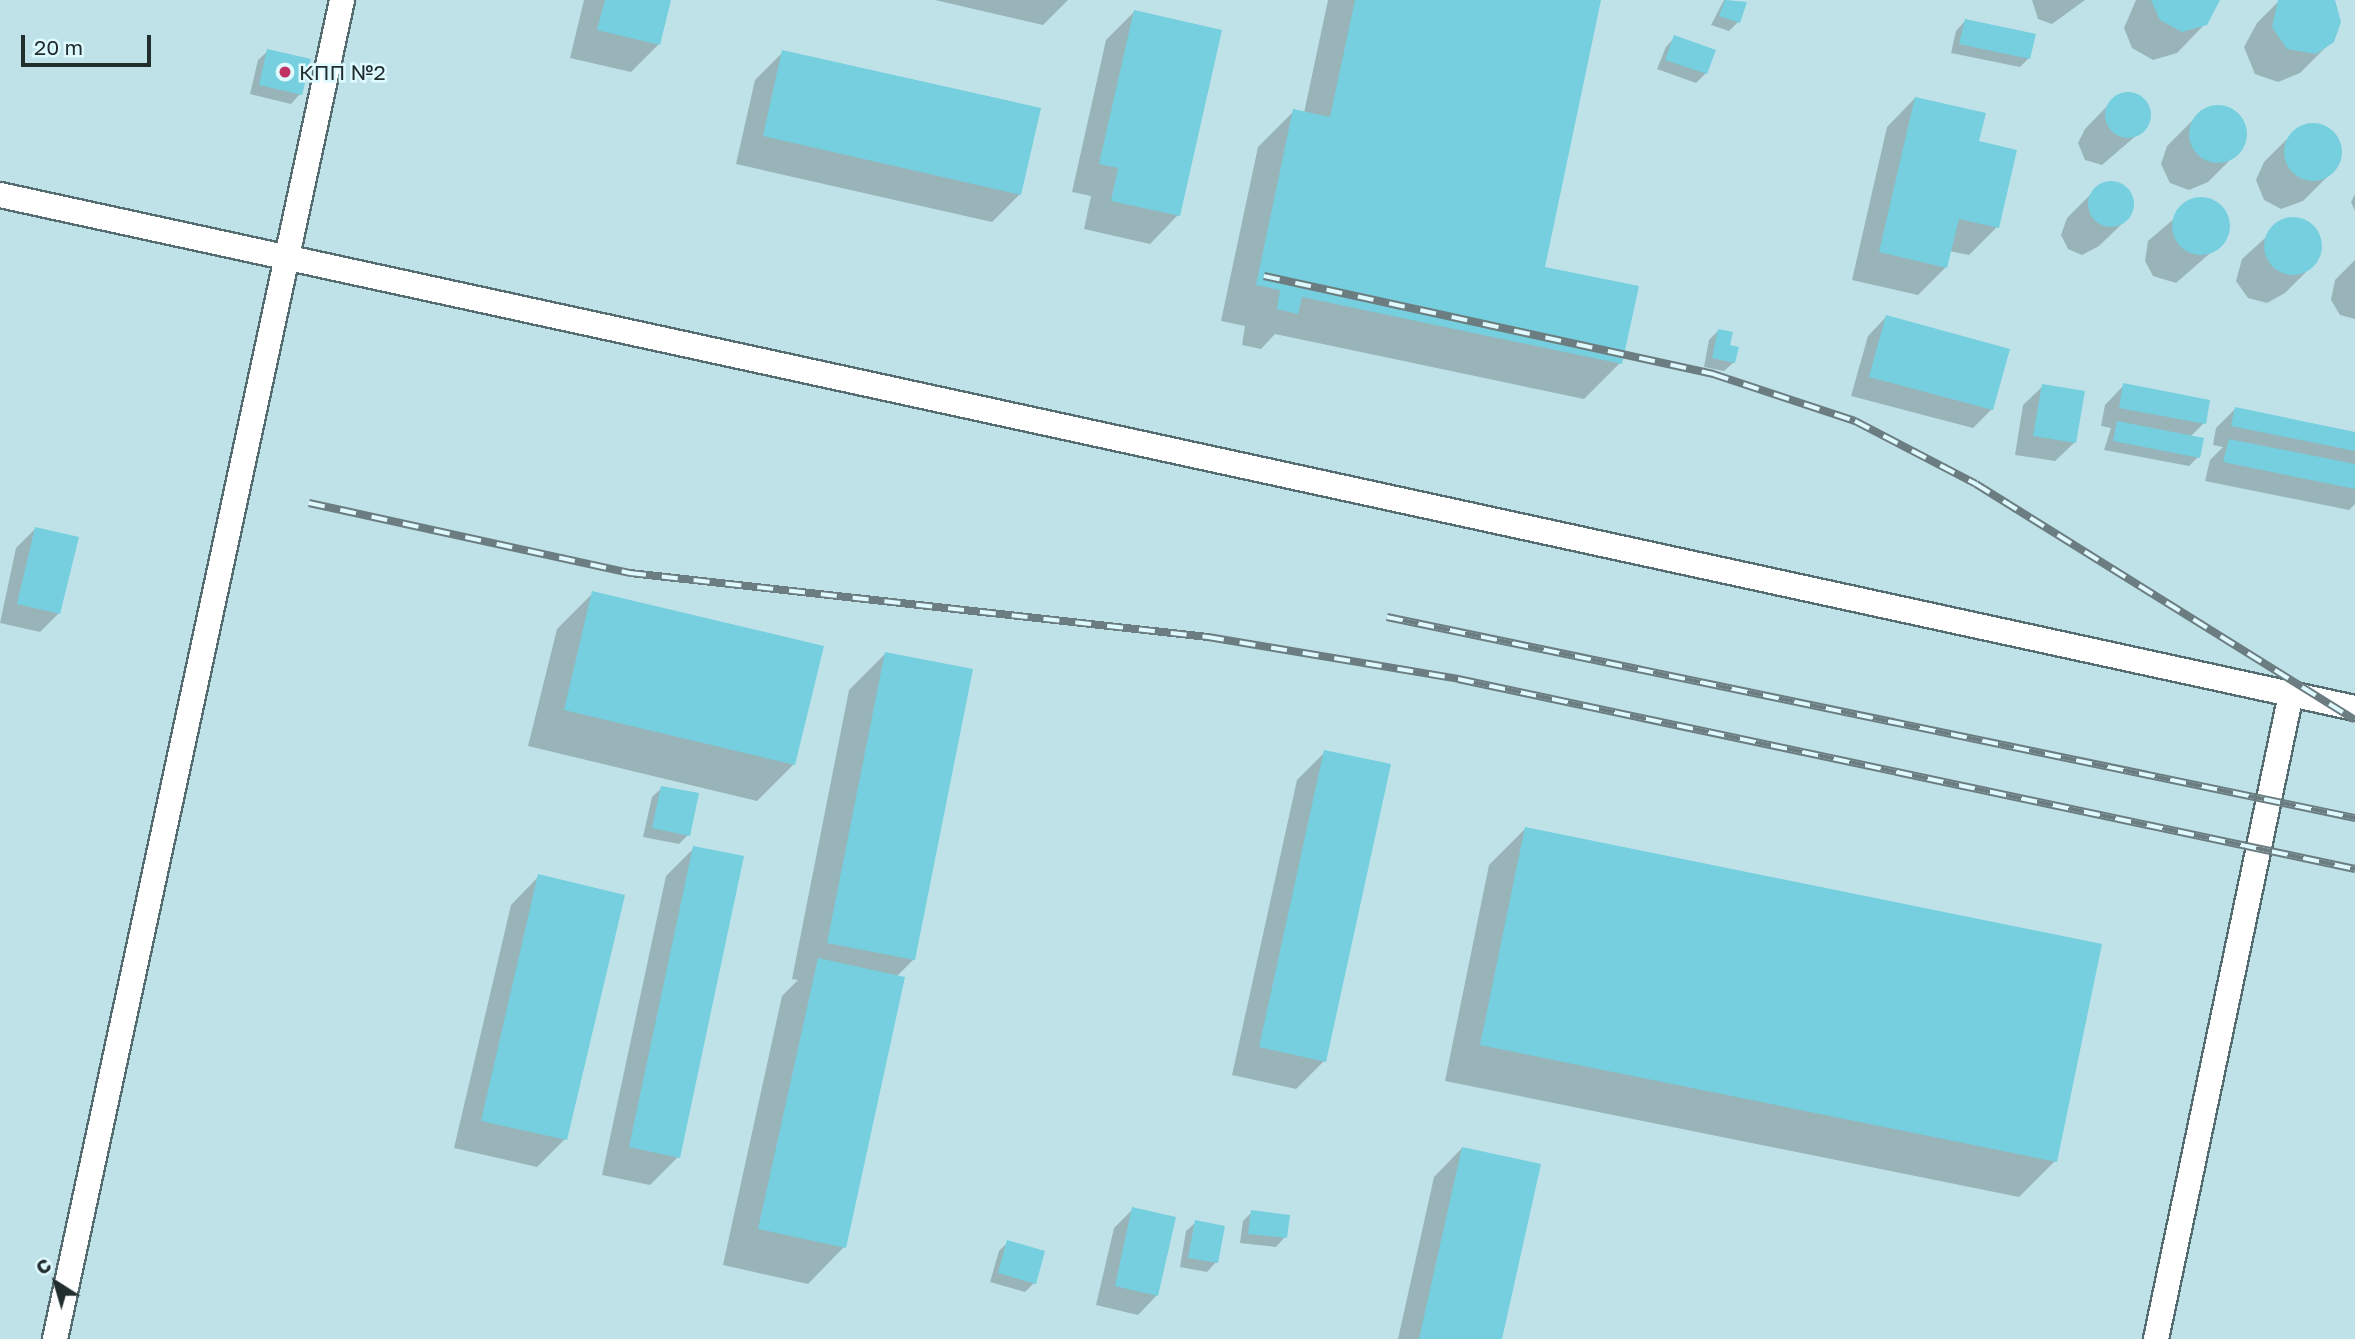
<!DOCTYPE html>
<meta charset="utf-8">
<style>
body{margin:0}
#map{position:relative;width:2355px;height:1339px;overflow:hidden;background:#d1edf1;font-family:"Golos Text",sans-serif}
div>[style]{position:absolute}
.built>*{inset:0;background:#bee2e8}
.shadow>*{inset:0;background:#0003}
.building>*{inset:0;background:#75cfde}
.round{border-radius:50%}
.roads{filter:drop-shadow(2px 0 #556d71) drop-shadow(-2px 0 #556d71) drop-shadow(0 2px #556d71) drop-shadow(0 -2px #556d71)}
.service>*{height:24px;margin:-12px;padding:0 12px;transform-origin:12px;border-radius:12px;background:#fff}
.rail>*{height:8px;margin-top:-4px;transform-origin:0;background:repeating-linear-gradient(90deg,#defaff 0 16px,#6b7d80 0 32px);box-sizing:border-box;border-block:2px solid #6b7d80}
.dots>*{width:19px;height:19px;translate:-50% -50%;box-sizing:border-box;border:4px solid #defaff;border-radius:50%}
span{translate:-50% -50%;white-space:nowrap;text-align:center;line-height:1.15;-webkit-text-stroke:5px #defaff;paint-order:stroke}
.poi-label{font-size:21px;color:#222d2e}
.left{translate:0 -50%;text-align:left}
.north{position:absolute;left:21px;top:1248px;width:70px;height:70px;-webkit-text-stroke:5px #defaff;paint-order:stroke;rotate:323deg;font-size:19px;font-weight:700;line-height:28px;text-align:center;color:#222d2e}
.north::after{content:'';display:block;margin:auto;width:24px;height:32px;background:#222d2e;clip-path:polygon(50% 0,100% 100%,50% 72%,0 100%)}
.scale{position:absolute;left:21px;top:35px;width:130px;height:32px;box-sizing:border-box;border:4px solid #222d2e;border-top:0;padding-left:9px;font-size:21px;line-height:24px;white-space:nowrap;color:#222d2e;-webkit-text-stroke:5px #defaff;paint-order:stroke}
</style>
<div id="map">
<div class="built">
<div style="clip-path:polygon(0 0,2355px 0,2355px 1339px,0 1339px)"></div>
</div>
<div class="shadow">
<div style="clip-path:polygon(584px 0,669px 0,659px 44px,631px 72px,570px 58px)"></div>
<div style="clip-path:polygon(935px 0,1068px 0,1043px 25px)"></div>
<div style="clip-path:polygon(1328px 0,1600px 0,1543px 268px,1620px 363px,1584px 399px,1275px 334px,1261px 349px,1242px 345px,1245px 326px,1221px 321px,1258px 147px,1294px 111px,1304px 113px)"></div>
<div style="clip-path:polygon(1724px 0,1745px 3px,1738px 22px,1729px 31px,1711px 25px)"></div>
<div style="clip-path:polygon(2032px 0,2085px 0,2052px 24px,2038px 19px)"></div>
<div style="clip-path:polygon(2136px 0,2218px 0,2205px 24px,2177px 53px,2153px 60px,2132px 48px,2124px 28px)"></div>
<div style="clip-path:polygon(2280px 0,2332px 0,2329px 44px,2300px 73px,2278px 82px,2255px 74px,2244px 47px,2257px 23px)"></div>
<div style="clip-path:polygon(1134px 12px,1178px 215px,1150px 244px,1084px 229px,1091px 196px,1072px 192px,1106px 40px)"></div>
<div style="clip-path:polygon(1965px 21px,2029px 58px,2020px 67px,1951px 53px,1956px 31px)"></div>
<div style="clip-path:polygon(1675px 37px,1706px 73px,1696px 83px,1657px 69px,1666px 47px)"></div>
<div style="clip-path:polygon(268px 51px,300px 94px,291px 104px,250px 94px,258px 60px)"></div>
<div style="clip-path:polygon(783px 52px,1020px 194px,992px 222px,736px 164px,755px 80px)"></div>
<div style="clip-path:polygon(2130px 94px,2145px 101px,2149px 113px,2145px 128px,2102px 165px,2085px 160px,2078px 143px,2085px 129px,2113px 100px)"></div>
<div style="clip-path:polygon(1915px 98px,1977px 143px,1997px 227px,1969px 255px,1949px 251px,1946px 267px,1918px 295px,1852px 280px,1887px 127px)"></div>
<div style="clip-path:polygon(2214px 107px,2236px 113px,2245px 135px,2237px 153px,2208px 182px,2189px 190px,2170px 183px,2161px 164px,2167px 146px,2196px 117px)"></div>
<div style="clip-path:polygon(2312px 125px,2331px 132px,2340px 150px,2332px 172px,2303px 201px,2281px 209px,2264px 200px,2256px 180px,2264px 162px,2293px 133px)"></div>
<div style="clip-path:polygon(2110px 183px,2127px 191px,2132px 205px,2128px 218px,2099px 246px,2082px 255px,2068px 249px,2061px 235px,2067px 218px,2096px 189px)"></div>
<div style="clip-path:polygon(2355px 194px,2355px 211px,2351px 202px)"></div>
<div style="clip-path:polygon(2197px 199px,2219px 206px,2228px 225px,2224px 241px,2176px 283px,2153px 276px,2145px 261px,2148px 241px)"></div>
<div style="clip-path:polygon(2285px 220px,2308px 224px,2319px 241px,2314px 264px,2285px 293px,2267px 303px,2248px 298px,2236px 281px,2242px 259px)"></div>
<div style="clip-path:polygon(2355px 260px,2355px 319px,2340px 315px,2331px 300px,2335px 280px)"></div>
<div style="clip-path:polygon(1887px 316px,1992px 409px,1973px 428px,1851px 396px,1868px 336px)"></div>
<div style="clip-path:polygon(1718px 331px,1734px 362px,1724px 371px,1704px 367px,1709px 340px)"></div>
<div style="clip-path:polygon(2124px 385px,2204px 423px,2190px 437px,2198px 457px,2189px 466px,2104px 450px,2111px 428px,2101px 426px,2105px 405px)"></div>
<div style="clip-path:polygon(2043px 386px,2075px 442px,2055px 461px,2015px 455px,2023px 405px)"></div>
<div style="clip-path:polygon(2235px 409px,2355px 434px,2355px 504px,2349px 510px,2205px 481px,2210px 460px,2223px 447px,2213px 445px,2216px 428px)"></div>
<div style="clip-path:polygon(35px 529px,59px 613px,40px 632px,0 623px,16px 548px)"></div>
<div style="clip-path:polygon(593px 593px,794px 764px,757px 801px,528px 746px,557px 629px)"></div>
<div style="clip-path:polygon(885px 654px,914px 959px,896px 977px,844px 1247px,808px 1284px,723px 1265px,782px 996px,798px 980px,792px 979px,849px 690px)"></div>
<div style="clip-path:polygon(1325px 752px,1324px 1061px,1296px 1089px,1232px 1075px,1297px 780px)"></div>
<div style="clip-path:polygon(662px 788px,688px 835px,679px 844px,643px 837px,652px 797px)"></div>
<div style="clip-path:polygon(1525px 829px,2055px 1161px,2019px 1197px,1445px 1081px,1489px 865px)"></div>
<div style="clip-path:polygon(694px 848px,678px 1157px,650px 1185px,602px 1175px,666px 876px)"></div>
<div style="clip-path:polygon(539px 876px,565px 1139px,537px 1167px,454px 1148px,511px 905px)"></div>
<div style="clip-path:polygon(1462px 1148px,1500px 1339px,1398px 1339px,1434px 1177px)"></div>
<div style="clip-path:polygon(1133px 1209px,1157px 1295px,1138px 1315px,1096px 1305px,1114px 1228px)"></div>
<div style="clip-path:polygon(1252px 1212px,1285px 1237px,1276px 1247px,1240px 1243px,1243px 1221px)"></div>
<div style="clip-path:polygon(1196px 1222px,1216px 1262px,1207px 1272px,1180px 1267px,1186px 1231px)"></div>
<div style="clip-path:polygon(1008px 1242px,1034px 1283px,1025px 1292px,990px 1282px,999px 1251px)"></div>
</div>
<div class="building">
<div style="clip-path:polygon(605px 0,671px 0,660px 45px,597px 30px)"></div>
<div style="clip-path:polygon(1355px 0,1601px 0,1545px 267px,1639px 286px,1622px 364px,1302px 297px,1298px 314px,1277px 309px,1280px 290px,1256px 285px,1293px 109px,1330px 117px)"></div>
<div style="clip-path:polygon(1725px 0,1747px 2px,1740px 23px,1719px 16px)"></div>
<div style="clip-path:polygon(2151px 0,2220px 0,2207px 25px,2182px 32px,2160px 20px)"></div>
<div style="clip-path:polygon(2278px 0,2335px 0,2341px 22px,2334px 42px,2316px 54px,2287px 49px,2272px 27px)"></div>
<div style="clip-path:polygon(1134px 10px,1222px 30px,1180px 216px,1111px 201px,1118px 168px,1099px 164px)"></div>
<div style="clip-path:polygon(1965px 19px,2036px 34px,2030px 59px,1959px 44px)"></div>
<div style="clip-path:polygon(1674px 35px,1716px 50px,1707px 74px,1665px 60px)"></div>
<div style="clip-path:polygon(267px 49px,311px 59px,302px 95px,259px 85px)"></div>
<div style="clip-path:polygon(782px 50px,1041px 108px,1021px 195px,763px 136px)"></div>
<div class="round" style="left:2105px;top:92px;width:46px;height:46px"></div>
<div style="clip-path:polygon(1915px 97px,1986px 113px,1979px 141px,2017px 150px,1999px 228px,1959px 219px,1947px 268px,1879px 252px)"></div>
<div class="round" style="left:2189px;top:105px;width:58px;height:58px"></div>
<div class="round" style="left:2284px;top:123px;width:58px;height:58px"></div>
<div class="round" style="left:2088px;top:181px;width:46px;height:46px"></div>
<div class="round" style="left:2172px;top:197px;width:58px;height:58px"></div>
<div class="round" style="left:2264px;top:217px;width:58px;height:58px"></div>
<div style="clip-path:polygon(1886px 315px,2010px 349px,1993px 410px,1869px 377px)"></div>
<div style="clip-path:polygon(1718px 329px,1733px 332px,1730px 345px,1739px 347px,1735px 363px,1712px 358px)"></div>
<div style="clip-path:polygon(2123px 383px,2210px 400px,2206px 424px,2119px 408px)"></div>
<div style="clip-path:polygon(2042px 384px,2085px 391px,2076px 443px,2033px 436px)"></div>
<div style="clip-path:polygon(2235px 407px,2355px 432px,2355px 451px,2231px 426px)"></div>
<div style="clip-path:polygon(2117px 421px,2204px 438px,2200px 458px,2113px 441px)"></div>
<div style="clip-path:polygon(2229px 439px,2355px 464px,2355px 489px,2223px 462px)"></div>
<div style="clip-path:polygon(35px 527px,79px 537px,60px 614px,17px 604px)"></div>
<div style="clip-path:polygon(592px 591px,824px 646px,795px 765px,564px 710px)"></div>
<div style="clip-path:polygon(885px 652px,973px 669px,915px 960px,827px 943px)"></div>
<div style="clip-path:polygon(1324px 750px,1391px 764px,1326px 1062px,1259px 1047px)"></div>
<div style="clip-path:polygon(661px 786px,699px 793px,690px 836px,652px 828px)"></div>
<div style="clip-path:polygon(1525px 827px,2102px 944px,2057px 1162px,1480px 1045px)"></div>
<div style="clip-path:polygon(693px 846px,744px 856px,680px 1158px,629px 1147px)"></div>
<div style="clip-path:polygon(538px 874px,625px 895px,567px 1140px,481px 1121px)"></div>
<div style="clip-path:polygon(818px 958px,905px 977px,846px 1248px,758px 1229px)"></div>
<div style="clip-path:polygon(1462px 1147px,1541px 1164px,1502px 1339px,1419px 1339px)"></div>
<div style="clip-path:polygon(1132px 1207px,1176px 1217px,1158px 1296px,1115px 1286px)"></div>
<div style="clip-path:polygon(1251px 1210px,1290px 1215px,1287px 1238px,1248px 1234px)"></div>
<div style="clip-path:polygon(1195px 1220px,1225px 1226px,1218px 1263px,1188px 1258px)"></div>
<div style="clip-path:polygon(1007px 1240px,1045px 1251px,1036px 1284px,998px 1273px)"></div>
</div>
<div class="roads">
<div class="service">
<div style="left:0;top:195px;width:2410px;rotate:12.29deg"></div>
<div style="left:55px;top:1339px;width:1369px;rotate:-77.9deg"></div>
<div style="left:2156px;top:1339px;width:659px;rotate:-78.18deg"></div>
</div>
</div>
<div class="rail">
<div style="left:1264px;top:276px;width:460px;rotate:12.3deg"></div>
<div style="left:1713px;top:374px;width:150px;rotate:18.3deg"></div>
<div style="left:1855px;top:421px;width:136px;rotate:27.5deg"></div>
<div style="left:1976px;top:484px;width:446px;rotate:31.9deg"></div>
<div style="left:309px;top:503px;width:329px;rotate:12.3deg"></div>
<div style="left:630px;top:573px;width:582px;rotate:6.32deg"></div>
<div style="left:1208px;top:637px;width:254px;rotate:9.5deg"></div>
<div style="left:1458px;top:679px;width:917px;rotate:11.96deg"></div>
<div style="left:1387px;top:617px;width:989px;rotate:11.73deg"></div>
</div>
<div class="dots">
<div style="left:285px;top:72px;background:#c03263"></div>
</div>
<div class="poi-label">
<span class="left" style="left:299px;top:72px">КПП №2</span>
</div>
<div class="north">С</div>
<div class="scale">20 m</div>
</div>
